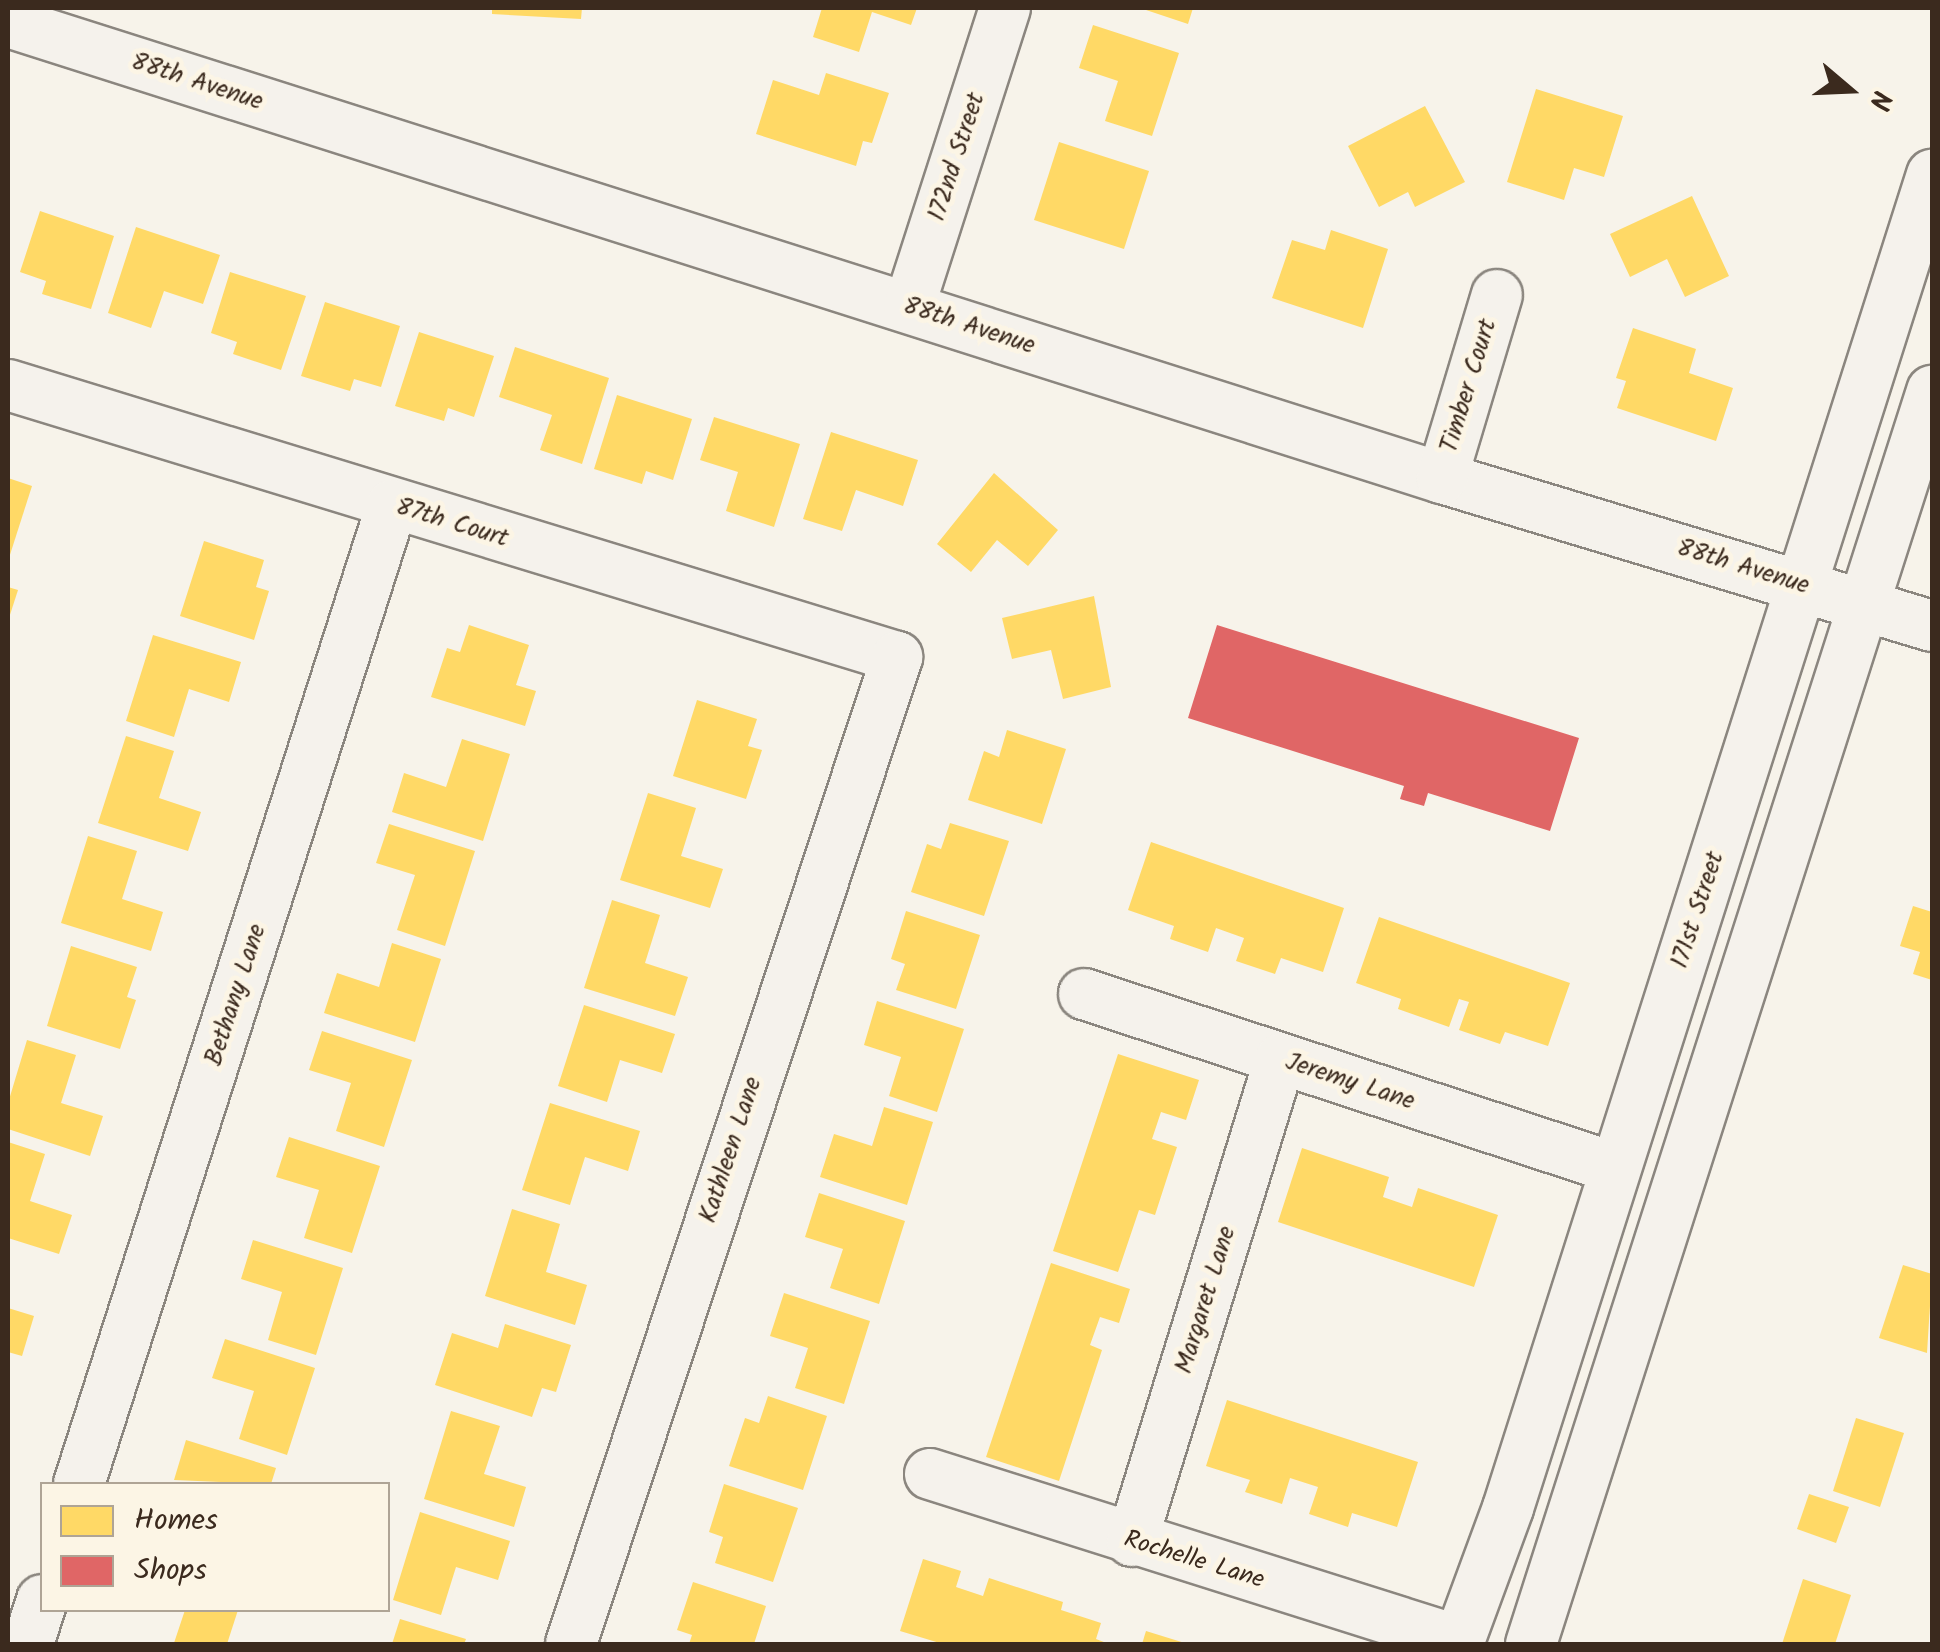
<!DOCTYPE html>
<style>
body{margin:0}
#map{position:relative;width:1940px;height:1652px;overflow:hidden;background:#f7f3ea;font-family:Kalam,sans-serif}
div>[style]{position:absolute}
.homes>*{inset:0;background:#ffd966}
.shops>*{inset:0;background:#e06666}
.roads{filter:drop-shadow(2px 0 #8b867f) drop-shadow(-2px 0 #8b867f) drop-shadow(0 2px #8b867f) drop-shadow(0 -2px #8b867f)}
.minor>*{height:50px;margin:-25px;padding:0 25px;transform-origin:25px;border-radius:25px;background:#f5f2ec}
span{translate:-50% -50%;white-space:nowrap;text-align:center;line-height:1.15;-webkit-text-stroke:10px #fcf5e5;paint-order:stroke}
.street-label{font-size:25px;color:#3b2a1e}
.frame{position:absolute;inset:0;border:10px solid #3b2a1e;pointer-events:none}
.legend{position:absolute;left:40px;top:1482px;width:350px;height:130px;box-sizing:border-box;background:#fcf5e5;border:2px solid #afa495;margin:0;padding:12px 18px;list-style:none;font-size:30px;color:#3b2a1e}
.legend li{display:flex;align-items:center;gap:20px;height:50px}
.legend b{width:50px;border:2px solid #afa495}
.north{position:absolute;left:1800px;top:40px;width:100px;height:100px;-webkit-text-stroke:8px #fcf5e5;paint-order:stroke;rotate:109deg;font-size:28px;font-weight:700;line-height:40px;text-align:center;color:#3b2a1e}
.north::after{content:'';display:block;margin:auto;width:35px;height:45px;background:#3b2a1e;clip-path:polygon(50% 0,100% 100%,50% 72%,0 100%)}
</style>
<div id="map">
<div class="homes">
<div style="clip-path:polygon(492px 8px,582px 8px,581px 19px,492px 14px)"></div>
<div style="clip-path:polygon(822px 8px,917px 8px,911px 25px,872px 12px,859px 52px,813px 37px)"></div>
<div style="clip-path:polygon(1140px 8px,1193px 8px,1188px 24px)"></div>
<div style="clip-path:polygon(1093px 25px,1179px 53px,1152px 136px,1105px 121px,1118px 81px,1079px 68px)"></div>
<div style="clip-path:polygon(826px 73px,889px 93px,872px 143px,863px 141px,856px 166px,756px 134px,773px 80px,819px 95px)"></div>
<div style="clip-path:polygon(1536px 89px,1623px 116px,1604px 177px,1574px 168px,1564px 200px,1507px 182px)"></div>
<div style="clip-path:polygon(1425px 106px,1465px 182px,1415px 207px,1408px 192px,1379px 207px,1348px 146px)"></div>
<div style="clip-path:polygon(1059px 142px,1149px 171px,1124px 249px,1034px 220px)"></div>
<div style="clip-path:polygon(1692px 196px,1729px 276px,1685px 297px,1667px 259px,1630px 277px,1610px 234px)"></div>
<div style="clip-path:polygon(40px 211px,114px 236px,91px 309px,42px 294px,46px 281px,20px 272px)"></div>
<div style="clip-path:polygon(136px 227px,220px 255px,203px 304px,164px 291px,151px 328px,108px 313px)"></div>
<div style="clip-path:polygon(1331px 230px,1388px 249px,1363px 328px,1272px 298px,1292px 240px,1325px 250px)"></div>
<div style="clip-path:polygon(230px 272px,306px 296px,281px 370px,233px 354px,237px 342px,211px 333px)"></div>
<div style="clip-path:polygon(325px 302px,400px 326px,381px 387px,354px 379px,350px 391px,301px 376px)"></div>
<div style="clip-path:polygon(1633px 328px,1696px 349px,1689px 373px,1733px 388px,1716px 441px,1617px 408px,1626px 381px,1616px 378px)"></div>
<div style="clip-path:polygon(419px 332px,494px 356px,474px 417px,448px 408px,444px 421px,395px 406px)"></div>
<div style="clip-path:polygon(515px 347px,609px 378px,582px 464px,540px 450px,552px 415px,499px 397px)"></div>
<div style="clip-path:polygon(617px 395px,692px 419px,673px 480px,646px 471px,642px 484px,594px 469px)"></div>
<div style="clip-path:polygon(714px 417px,800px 444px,774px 527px,726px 511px,738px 472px,700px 460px)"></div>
<div style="clip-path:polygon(831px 432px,918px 460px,903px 506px,856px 490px,842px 531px,803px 519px)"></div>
<div style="clip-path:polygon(994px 473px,1058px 530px,1028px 566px,997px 540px,971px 572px,937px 544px)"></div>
<div style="clip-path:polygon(8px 478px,32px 486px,8px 561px)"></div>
<div style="clip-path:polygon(204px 541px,264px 560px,256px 587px,269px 591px,254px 640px,180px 616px)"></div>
<div style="clip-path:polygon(8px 587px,18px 590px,8px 621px)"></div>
<div style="clip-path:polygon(1094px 596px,1111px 687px,1063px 699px,1051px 650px,1012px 659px,1002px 618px)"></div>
<div style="clip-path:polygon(469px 625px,529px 645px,516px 685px,536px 691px,525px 726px,431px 697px,447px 648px,460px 652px)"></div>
<div style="clip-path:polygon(153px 635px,241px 662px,229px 702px,189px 689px,174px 737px,126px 721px)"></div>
<div style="clip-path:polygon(697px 700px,757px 719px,748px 746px,762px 750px,746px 799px,673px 776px)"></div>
<div style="clip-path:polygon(1007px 730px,1066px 749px,1042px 824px,968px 800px,984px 751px,999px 757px)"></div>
<div style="clip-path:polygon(126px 736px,174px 751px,159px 798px,201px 812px,188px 851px,98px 823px)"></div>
<div style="clip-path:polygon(462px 739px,510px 754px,483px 841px,392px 812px,404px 773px,446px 787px)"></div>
<div style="clip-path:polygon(648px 793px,696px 808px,681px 856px,723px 869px,710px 908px,620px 880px)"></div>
<div style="clip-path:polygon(950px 823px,1009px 841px,984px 916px,911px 892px,927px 844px,941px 849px)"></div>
<div style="clip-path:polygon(389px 824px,475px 851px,445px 946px,397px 930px,415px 875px,376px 863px)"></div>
<div style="clip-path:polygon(88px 836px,137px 851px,122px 899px,163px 912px,151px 951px,61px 923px)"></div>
<div style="clip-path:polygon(1151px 842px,1344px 908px,1323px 972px,1281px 958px,1275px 974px,1236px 961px,1244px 938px,1216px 928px,1208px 952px,1170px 939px,1174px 926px,1128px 910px)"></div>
<div style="clip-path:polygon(612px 900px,660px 915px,645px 963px,688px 977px,675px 1016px,584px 988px)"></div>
<div style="clip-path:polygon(1913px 906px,1932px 912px,1932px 980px,1913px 974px,1920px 952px,1900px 946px)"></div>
<div style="clip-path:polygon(906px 911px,980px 935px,956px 1009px,896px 990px,905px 964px,891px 959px)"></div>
<div style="clip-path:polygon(1379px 917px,1570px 983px,1548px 1046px,1505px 1032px,1500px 1044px,1459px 1030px,1469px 1002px,1459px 999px,1449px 1027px,1398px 1009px,1401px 999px,1356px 983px)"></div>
<div style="clip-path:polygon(392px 943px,441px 959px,415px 1042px,324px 1013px,337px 973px,379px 987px)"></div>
<div style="clip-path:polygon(71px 946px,137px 967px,127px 997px,136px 1000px,120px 1049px,47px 1026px)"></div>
<div style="clip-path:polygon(877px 1001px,964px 1029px,937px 1112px,889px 1096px,901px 1057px,864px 1045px)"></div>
<div style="clip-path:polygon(584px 1005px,675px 1034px,662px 1073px,620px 1060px,607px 1102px,558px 1086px)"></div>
<div style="clip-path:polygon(322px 1031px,412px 1060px,384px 1147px,336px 1131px,351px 1083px,309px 1070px)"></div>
<div style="clip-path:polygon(27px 1040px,76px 1055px,61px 1103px,103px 1116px,90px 1156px,8px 1129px,8px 1103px)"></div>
<div style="clip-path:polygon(1118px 1054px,1199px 1080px,1186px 1120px,1161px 1112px,1152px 1139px,1177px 1147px,1155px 1215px,1139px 1210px,1118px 1272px,1053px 1251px)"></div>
<div style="clip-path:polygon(550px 1103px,640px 1131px,628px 1171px,585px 1157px,570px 1205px,522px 1190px)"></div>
<div style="clip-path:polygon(884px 1107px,933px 1122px,907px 1205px,820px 1177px,834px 1134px,872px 1146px)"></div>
<div style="clip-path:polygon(289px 1137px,380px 1166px,352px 1253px,304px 1238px,319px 1190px,276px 1177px)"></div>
<div style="clip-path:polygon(8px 1142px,45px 1154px,30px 1201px,72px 1215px,59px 1254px,8px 1238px)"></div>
<div style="clip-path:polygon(1302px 1148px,1389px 1177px,1383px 1197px,1412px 1207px,1418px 1188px,1498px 1215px,1474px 1287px,1278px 1222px)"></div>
<div style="clip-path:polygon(819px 1193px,905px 1221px,879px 1304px,830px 1288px,843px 1249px,805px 1237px)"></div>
<div style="clip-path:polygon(512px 1209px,560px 1224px,546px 1272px,587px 1285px,575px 1325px,485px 1296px)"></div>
<div style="clip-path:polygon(253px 1240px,343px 1268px,316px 1355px,268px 1340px,282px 1292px,241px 1279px)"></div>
<div style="clip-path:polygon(1051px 1263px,1130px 1289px,1119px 1323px,1100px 1317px,1090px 1345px,1102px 1350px,1059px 1481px,986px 1457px)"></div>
<div style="clip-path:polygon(1903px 1265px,1932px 1274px,1927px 1353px,1879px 1338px)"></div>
<div style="clip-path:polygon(784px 1293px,870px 1321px,844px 1404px,795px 1388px,808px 1348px,770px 1336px)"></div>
<div style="clip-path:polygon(8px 1308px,34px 1316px,22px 1356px,8px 1352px)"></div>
<div style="clip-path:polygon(505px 1324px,571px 1345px,556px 1392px,542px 1388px,532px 1417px,435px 1385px,452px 1333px,498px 1348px)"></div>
<div style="clip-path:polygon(225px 1339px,315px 1368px,287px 1455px,239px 1439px,254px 1391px,212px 1378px)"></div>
<div style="clip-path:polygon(768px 1396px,827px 1416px,803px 1490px,729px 1466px,745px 1418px,759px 1423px)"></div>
<div style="clip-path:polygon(1227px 1400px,1418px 1462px,1397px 1527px,1352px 1513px,1348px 1527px,1309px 1514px,1318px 1487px,1290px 1478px,1282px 1504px,1245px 1492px,1250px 1480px,1206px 1466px)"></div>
<div style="clip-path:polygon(451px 1411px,500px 1426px,484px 1474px,526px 1487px,514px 1527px,424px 1499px)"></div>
<div style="clip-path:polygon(1856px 1418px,1904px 1433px,1880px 1507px,1833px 1491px)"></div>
<div style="clip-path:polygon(186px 1440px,276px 1468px,271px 1484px,174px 1480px)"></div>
<div style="clip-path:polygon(724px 1484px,798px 1508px,773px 1582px,715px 1563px,723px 1537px,709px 1532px)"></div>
<div style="clip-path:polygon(1809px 1494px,1849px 1507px,1836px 1543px,1797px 1529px)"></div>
<div style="clip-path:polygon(420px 1512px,510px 1541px,498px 1580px,456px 1567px,441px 1615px,393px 1600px)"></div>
<div style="clip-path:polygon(923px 1559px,961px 1571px,956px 1587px,983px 1596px,989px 1578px,1063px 1602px,1061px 1610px,1101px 1623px,1096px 1639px,1109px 1644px,943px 1644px,900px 1631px)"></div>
<div style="clip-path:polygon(1803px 1579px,1851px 1595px,1835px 1644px,1782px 1644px)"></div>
<div style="clip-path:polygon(693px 1582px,766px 1606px,754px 1644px,689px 1644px,692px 1635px,677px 1630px)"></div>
<div style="clip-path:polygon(185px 1610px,238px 1610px,227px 1644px,174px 1643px)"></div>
<div style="clip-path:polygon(400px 1619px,466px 1639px,464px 1644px,392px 1644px)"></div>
<div style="clip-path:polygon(1146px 1631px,1188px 1644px,1142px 1644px)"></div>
</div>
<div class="shops">
<div style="clip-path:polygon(1217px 625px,1579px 738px,1550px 831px,1428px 793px,1424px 806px,1400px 799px,1404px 786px,1188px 718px)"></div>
</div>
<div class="roads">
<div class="minor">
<div style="left:8px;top:22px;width:1505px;rotate:17.64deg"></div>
<div style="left:1442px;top:478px;width:512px;rotate:16.81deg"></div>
<div style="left:909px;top:307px;width:314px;rotate:-72.2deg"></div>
<div style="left:8px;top:385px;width:930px;rotate:17.01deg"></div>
<div style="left:897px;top:657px;width:1039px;rotate:108.28deg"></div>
<div style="left:1442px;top:478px;width:191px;rotate:-73.3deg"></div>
<div style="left:1084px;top:994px;width:559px;rotate:18.14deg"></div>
<div style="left:930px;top:1474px;width:555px;rotate:17.52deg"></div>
<div style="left:79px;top:1484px;width:1028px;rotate:-72.27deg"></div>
<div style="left:1132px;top:1541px;width:504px;rotate:-72.93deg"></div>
<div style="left:28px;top:1644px;width:46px;rotate:-72.3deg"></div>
<div style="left:1458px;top:1644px;width:145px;rotate:-69.8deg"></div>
<div style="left:1508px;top:1508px;width:1399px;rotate:-72.36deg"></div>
<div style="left:1531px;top:1644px;width:1316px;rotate:-72.25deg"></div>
</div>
</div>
<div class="street-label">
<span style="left:197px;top:82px;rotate:18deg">88th Avenue</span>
<span style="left:957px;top:157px;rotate:-72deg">172nd Street</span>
<span style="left:969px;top:326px;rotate:18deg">88th Avenue</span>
<span style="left:1469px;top:386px;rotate:-73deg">Timber Court</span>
<span style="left:452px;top:523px;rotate:17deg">87th Court</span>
<span style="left:1743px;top:567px;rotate:17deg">88th Avenue</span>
<span style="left:1698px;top:910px;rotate:-72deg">171st Street</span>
<span style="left:236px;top:995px;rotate:-72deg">Bethany Lane</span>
<span style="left:1350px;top:1082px;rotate:18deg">Jeremy Lane</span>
<span style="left:731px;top:1150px;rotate:-72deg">Kathleen Lane</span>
<span style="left:1206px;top:1300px;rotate:-73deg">Margaret Lane</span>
<span style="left:1194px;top:1560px;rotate:17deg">Rochelle Lane</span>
</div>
<div class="frame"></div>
<ul class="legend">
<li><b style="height:28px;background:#ffd966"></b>Homes</li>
<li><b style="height:28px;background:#e06666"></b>Shops</li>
</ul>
<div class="north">N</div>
</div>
